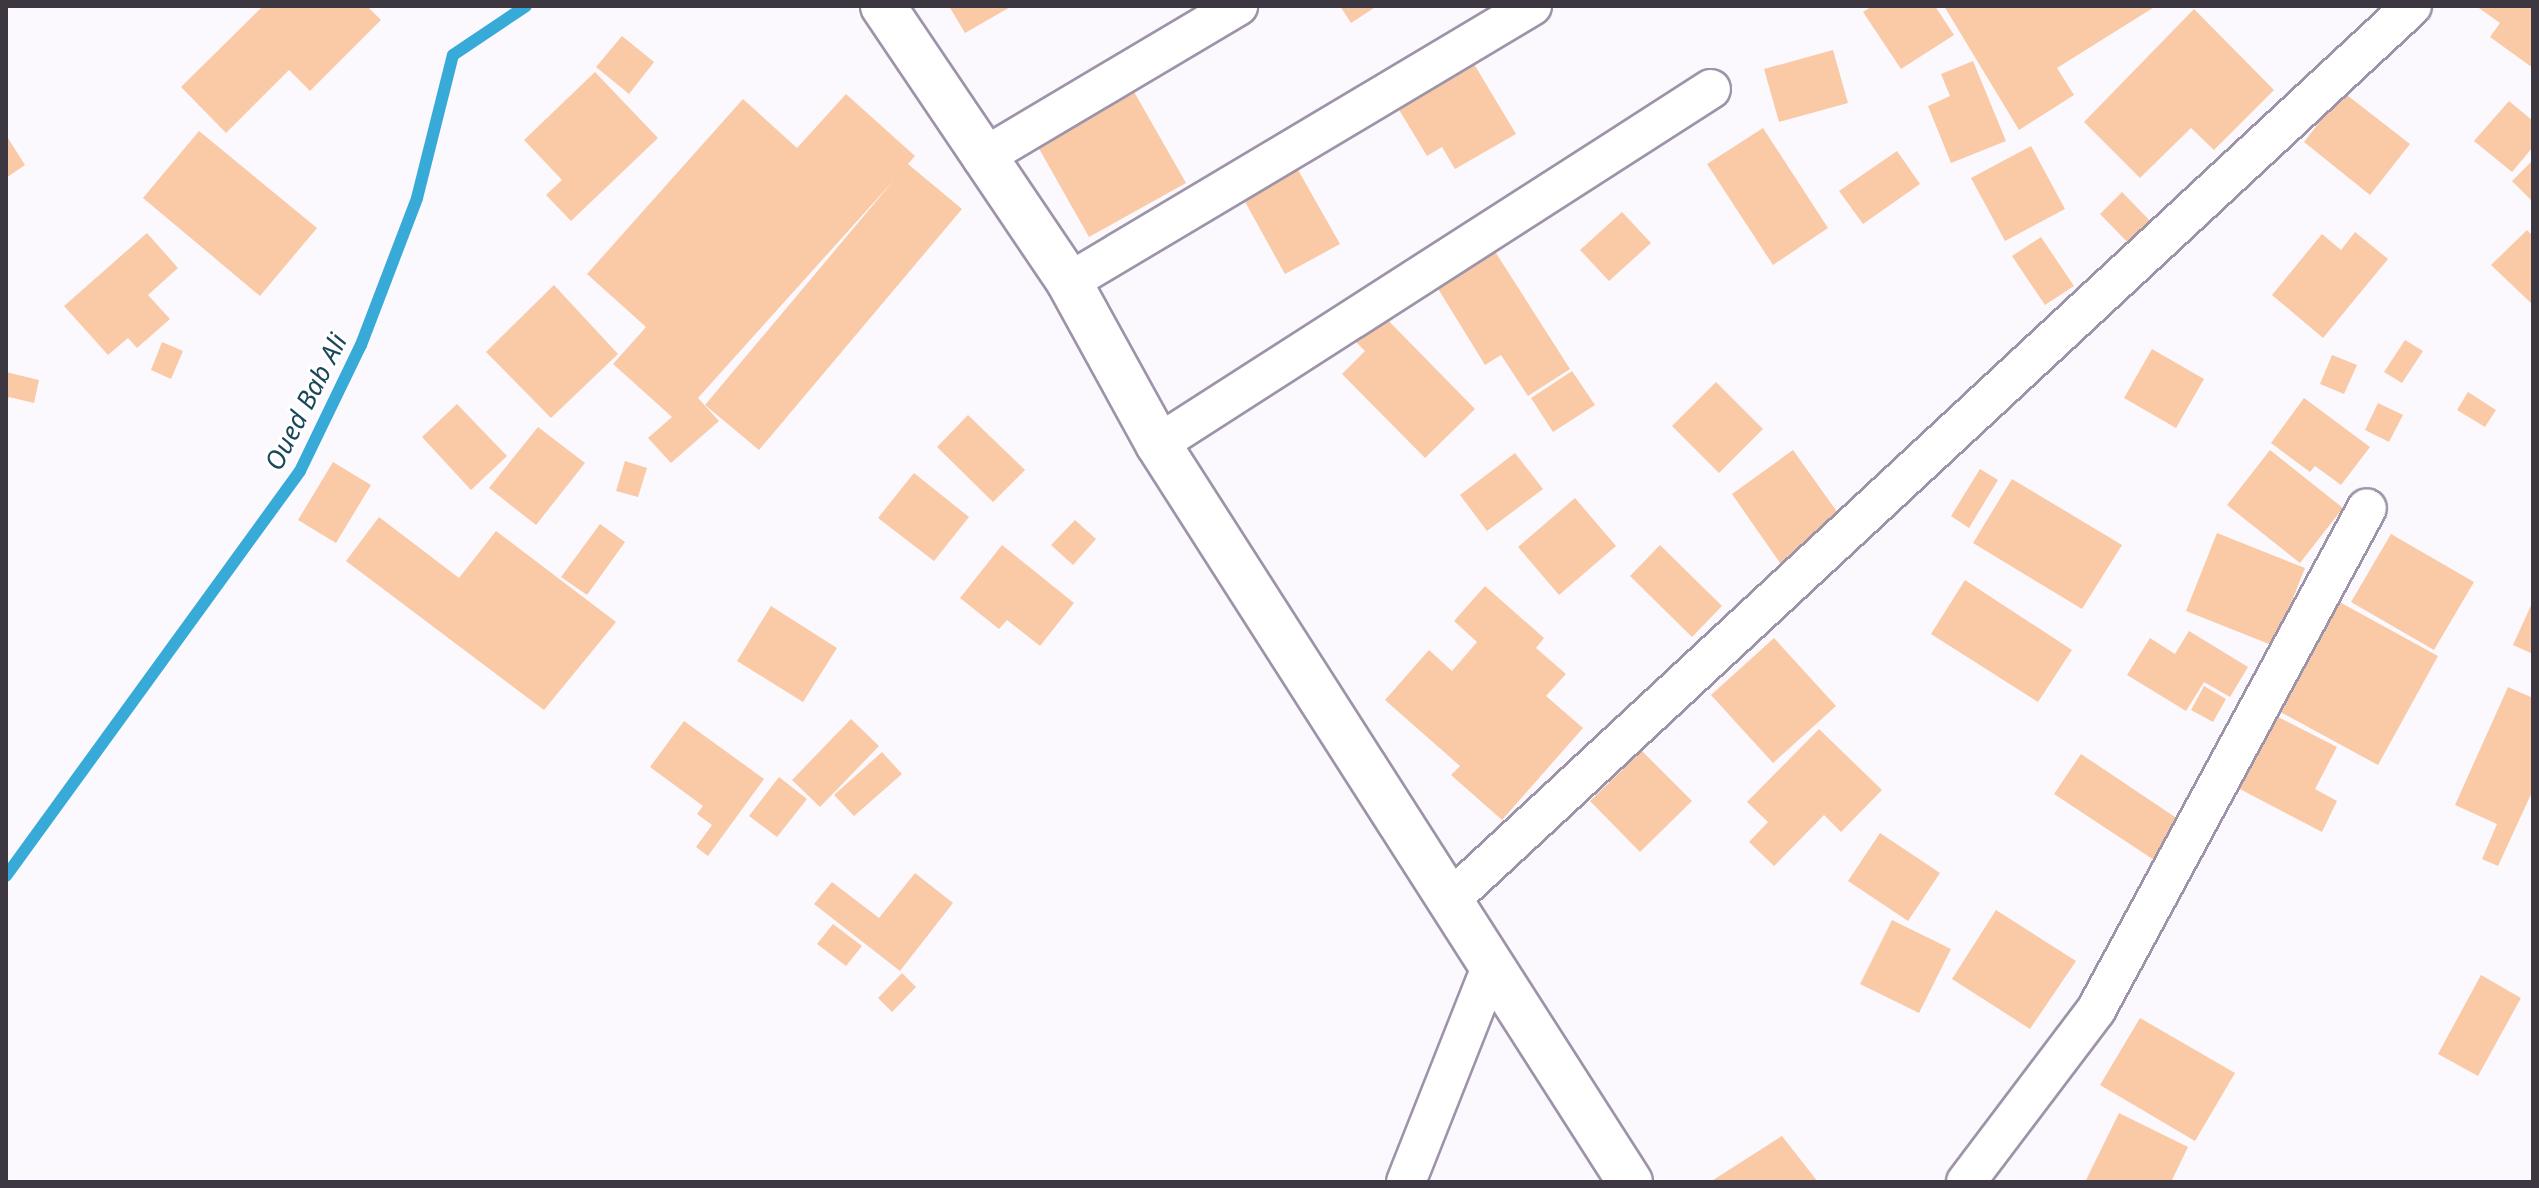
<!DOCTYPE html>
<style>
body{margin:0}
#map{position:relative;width:2539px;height:1188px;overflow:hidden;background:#fbf9fd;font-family:"Noto Sans",sans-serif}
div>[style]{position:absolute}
.stream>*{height:12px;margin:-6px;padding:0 6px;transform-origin:6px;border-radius:6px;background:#37aad7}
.building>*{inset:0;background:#facaa7}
.roads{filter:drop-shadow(2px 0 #9e94a9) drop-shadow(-2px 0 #9e94a9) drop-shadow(0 2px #9e94a9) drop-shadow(0 -2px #9e94a9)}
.street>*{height:38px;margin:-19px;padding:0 19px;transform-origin:19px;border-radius:19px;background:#fff}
.secondary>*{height:44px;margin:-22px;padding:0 22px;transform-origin:22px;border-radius:22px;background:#fff}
span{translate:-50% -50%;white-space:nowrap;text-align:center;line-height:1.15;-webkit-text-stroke:6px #fff;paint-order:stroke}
.water-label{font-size:26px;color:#1a485b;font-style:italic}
.frame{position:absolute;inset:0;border:8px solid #3c3740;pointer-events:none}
</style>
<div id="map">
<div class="stream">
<div style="left:6px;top:876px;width:500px;rotate:-54.02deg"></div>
<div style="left:300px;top:471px;width:140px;rotate:-64.2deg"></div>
<div style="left:361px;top:345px;width:157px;rotate:-69.1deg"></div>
<div style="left:417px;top:198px;width:147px;rotate:-75.9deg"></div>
<div style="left:453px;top:55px;width:88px;rotate:-33.9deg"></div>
</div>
<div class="building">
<div style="clip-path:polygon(263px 6px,367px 6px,381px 20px,310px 91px,289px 70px,226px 133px,181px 87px)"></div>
<div style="clip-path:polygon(949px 6px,1012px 6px,965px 33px)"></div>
<div style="clip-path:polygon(1340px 6px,1377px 6px,1351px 23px)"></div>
<div style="clip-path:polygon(1872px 6px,1935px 6px,1954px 35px,1901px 69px,1863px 12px)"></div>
<div style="clip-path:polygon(1944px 6px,2156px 6px,2057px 68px,2074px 95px,2019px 130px)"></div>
<div style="clip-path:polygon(2476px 6px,2533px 6px,2533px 68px,2490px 37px,2500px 23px)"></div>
<div style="clip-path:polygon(2194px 9px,2274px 90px,2214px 150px,2191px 128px,2140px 178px,2084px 122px)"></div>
<div style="clip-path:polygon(622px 36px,654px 62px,629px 94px,596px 67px)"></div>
<div style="clip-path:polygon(1833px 50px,1848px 103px,1779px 122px,1764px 69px)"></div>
<div style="clip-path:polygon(1973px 61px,2006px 141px,1951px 163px,1928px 106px,1950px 96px,1941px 74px)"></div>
<div style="clip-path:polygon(1474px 64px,1516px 134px,1455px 169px,1442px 147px,1427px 156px,1398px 108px)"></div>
<div style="clip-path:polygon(595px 72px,658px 138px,571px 221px,546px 195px,562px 180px,524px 140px)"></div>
<div style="clip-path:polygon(1129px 83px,1186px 183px,1089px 237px,1033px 138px)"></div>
<div style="clip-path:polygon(2343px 92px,2410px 144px,2370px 195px,2304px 142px)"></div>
<div style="clip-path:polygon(846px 94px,915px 156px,908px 164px,962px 209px,759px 450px,705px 405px,894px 180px,698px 398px,719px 421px,671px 463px,648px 438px,672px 417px,613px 364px,646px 327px,587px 274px,743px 99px,797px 148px)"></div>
<div style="clip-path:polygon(2509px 101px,2533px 121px,2533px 147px,2512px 172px,2474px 141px)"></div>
<div style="clip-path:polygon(1763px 128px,1828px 228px,1773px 265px,1707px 164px)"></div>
<div style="clip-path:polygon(199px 131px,317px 228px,260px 296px,143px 198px)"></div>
<div style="clip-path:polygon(6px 135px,25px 165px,6px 178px)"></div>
<div style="clip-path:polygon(2031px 146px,2065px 209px,2005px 241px,1971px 178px)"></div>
<div style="clip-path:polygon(1897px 151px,1920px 184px,1863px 224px,1839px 191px)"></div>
<div style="clip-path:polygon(2533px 160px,2533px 202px,2512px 181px)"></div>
<div style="clip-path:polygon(1293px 161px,1340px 244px,1285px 274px,1239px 191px)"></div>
<div style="clip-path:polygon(2122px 192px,2156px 227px,2134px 249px,2100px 214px)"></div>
<div style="clip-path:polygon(1622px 212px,1651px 243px,1609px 281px,1580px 250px)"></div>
<div style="clip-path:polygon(2527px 230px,2533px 236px,2533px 305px,2491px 265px)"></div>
<div style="clip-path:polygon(2355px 232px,2388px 259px,2323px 338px,2272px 295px,2322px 234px,2341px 250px)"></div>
<div style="clip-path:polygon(147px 233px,178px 268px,148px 295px,170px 319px,137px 348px,128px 338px,108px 355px,64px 306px)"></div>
<div style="clip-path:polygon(2041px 237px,2074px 286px,2045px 305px,2012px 256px)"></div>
<div style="clip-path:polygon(1489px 242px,1570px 369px,1528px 396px,1501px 355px,1485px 365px,1432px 279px)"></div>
<div style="clip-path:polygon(554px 285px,618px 354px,551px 418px,486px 352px)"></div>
<div style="clip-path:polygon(1377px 309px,1475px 409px,1425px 458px,1342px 374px,1365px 351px,1350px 336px)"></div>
<div style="clip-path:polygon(2405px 340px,2423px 351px,2402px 383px,2384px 372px)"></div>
<div style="clip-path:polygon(162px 342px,183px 351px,171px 379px,151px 370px)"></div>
<div style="clip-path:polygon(2152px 349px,2204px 379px,2176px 428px,2124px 398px)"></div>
<div style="clip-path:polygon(2332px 355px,2357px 365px,2344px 394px,2320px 384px)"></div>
<div style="clip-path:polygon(1572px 371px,1595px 405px,1553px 432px,1531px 398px)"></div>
<div style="clip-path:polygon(6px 372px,39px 380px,34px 403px,9px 397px,6px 405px)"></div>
<div style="clip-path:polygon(1716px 382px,1763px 429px,1719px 473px,1672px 426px)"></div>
<div style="clip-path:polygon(2468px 392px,2496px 410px,2485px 427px,2457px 410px)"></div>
<div style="clip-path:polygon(2304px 398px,2370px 447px,2341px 485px,2315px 466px,2310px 472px,2271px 443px)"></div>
<div style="clip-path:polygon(2378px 403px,2403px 415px,2389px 442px,2365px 430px)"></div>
<div style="clip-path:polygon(457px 404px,507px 456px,471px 490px,422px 437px)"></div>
<div style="clip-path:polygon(968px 415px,1025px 470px,993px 502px,937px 447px)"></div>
<div style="clip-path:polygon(538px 427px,585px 463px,536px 525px,489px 488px)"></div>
<div style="clip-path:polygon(1793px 450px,1845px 523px,1782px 566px,1732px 494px)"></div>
<div style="clip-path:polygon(2270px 450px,2343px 508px,2300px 563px,2227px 505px)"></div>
<div style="clip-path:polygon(1515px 453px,1543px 489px,1487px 531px,1460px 495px)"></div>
<div style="clip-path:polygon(625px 461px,647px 468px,638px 497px,616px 491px)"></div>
<div style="clip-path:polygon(333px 462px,371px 485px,336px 543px,298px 520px)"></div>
<div style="clip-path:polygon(1980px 469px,1998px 480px,1969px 528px,1951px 516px)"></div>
<div style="clip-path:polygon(914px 473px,969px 517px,934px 561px,878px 518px)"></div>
<div style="clip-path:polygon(2012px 479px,2122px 545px,2082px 609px,1973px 543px)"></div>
<div style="clip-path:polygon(1575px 498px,1616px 546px,1559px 595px,1518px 547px)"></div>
<div style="clip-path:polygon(379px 517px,459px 578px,496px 531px,616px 622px,544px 710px,346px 561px)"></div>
<div style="clip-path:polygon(1075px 520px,1096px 539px,1073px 565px,1051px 545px)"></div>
<div style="clip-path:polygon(600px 524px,625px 542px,587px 595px,561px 577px)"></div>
<div style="clip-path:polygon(2217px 533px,2305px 568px,2274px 646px,2186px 611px)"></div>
<div style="clip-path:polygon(2391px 534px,2474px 582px,2434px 650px,2351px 602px)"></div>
<div style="clip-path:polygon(1002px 545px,1074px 603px,1040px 646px,1007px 620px,999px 629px,960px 598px)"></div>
<div style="clip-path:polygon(1660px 545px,1722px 606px,1692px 637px,1630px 576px)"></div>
<div style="clip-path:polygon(1965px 580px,2072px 650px,2038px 702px,1931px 634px)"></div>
<div style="clip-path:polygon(1485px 586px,1544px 638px,1536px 648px,1566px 674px,1546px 696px,1583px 728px,1502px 820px,1451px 775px,1460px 766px,1385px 700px,1429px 650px,1452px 671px,1477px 642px,1454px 621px)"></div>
<div style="clip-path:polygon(2334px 599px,2438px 656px,2378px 765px,2273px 708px)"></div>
<div style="clip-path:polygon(2533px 601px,2533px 654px,2513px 645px)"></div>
<div style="clip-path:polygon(771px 606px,837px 648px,803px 702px,737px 661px)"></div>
<div style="clip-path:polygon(2189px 631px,2248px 667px,2230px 697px,2204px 682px,2186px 711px,2127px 675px,2150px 638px,2175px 654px)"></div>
<div style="clip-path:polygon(1774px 638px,1836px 706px,1773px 763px,1711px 695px)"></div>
<div style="clip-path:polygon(2204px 686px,2226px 699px,2213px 722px,2191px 710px)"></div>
<div style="clip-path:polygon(2508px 687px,2533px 698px,2533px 790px,2498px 866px,2482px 859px,2497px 824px,2455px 805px)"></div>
<div style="clip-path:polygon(2274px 715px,2337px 747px,2315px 789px,2337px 801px,2322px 832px,2236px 787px)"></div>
<div style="clip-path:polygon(851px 719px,879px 746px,820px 807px,792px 780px)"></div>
<div style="clip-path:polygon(684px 721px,764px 779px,708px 856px,696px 847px,712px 825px,697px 814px,703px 806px,650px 767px)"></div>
<div style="clip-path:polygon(1819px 729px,1882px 790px,1841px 832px,1824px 815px,1774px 866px,1749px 842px,1768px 822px,1747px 802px)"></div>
<div style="clip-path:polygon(1642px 751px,1692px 801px,1640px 852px,1590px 801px)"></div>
<div style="clip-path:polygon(882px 752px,902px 774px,854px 816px,834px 795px)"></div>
<div style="clip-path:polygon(2081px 754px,2181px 821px,2154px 860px,2054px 794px)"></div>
<div style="clip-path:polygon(779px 777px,807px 799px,777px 837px,749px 816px)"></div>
<div style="clip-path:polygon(1880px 833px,1940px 873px,1908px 921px,1848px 881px)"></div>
<div style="clip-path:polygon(915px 873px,953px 903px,900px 971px,814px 904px,832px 882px,879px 918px)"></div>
<div style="clip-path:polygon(1996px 910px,2076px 961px,2030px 1029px,1952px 979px)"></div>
<div style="clip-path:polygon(1892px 920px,1951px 949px,1919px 1013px,1860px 984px)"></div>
<div style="clip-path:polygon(833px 924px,862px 946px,846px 966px,817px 944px)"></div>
<div style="clip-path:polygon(902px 973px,916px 987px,892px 1012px,878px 998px)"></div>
<div style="clip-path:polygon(2481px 975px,2521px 998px,2478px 1076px,2438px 1054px)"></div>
<div style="clip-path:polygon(2140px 1018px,2235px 1073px,2195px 1141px,2100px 1085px)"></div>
<div style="clip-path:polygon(2119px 1113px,2188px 1147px,2171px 1182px,2085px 1182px)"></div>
<div style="clip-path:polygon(1782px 1136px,1818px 1182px,1710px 1182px)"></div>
</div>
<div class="roads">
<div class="street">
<div style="left:982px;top:158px;width:298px;rotate:-30.7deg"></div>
<div style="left:1069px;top:282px;width:539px;rotate:-30.8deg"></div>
<div style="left:1158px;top:444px;width:657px;rotate:-32.7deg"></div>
<div style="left:1450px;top:900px;width:1313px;rotate:-42.9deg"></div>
<div style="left:1406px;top:1182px;width:233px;rotate:-68.4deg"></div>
<div style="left:1966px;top:1182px;width:216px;rotate:-52.9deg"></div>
<div style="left:2096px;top:1010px;width:570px;rotate:-61.64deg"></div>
</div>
<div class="secondary">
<div style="left:883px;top:6px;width:333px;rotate:56deg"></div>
<div style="left:1069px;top:282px;width:185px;rotate:61.2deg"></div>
<div style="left:1158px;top:444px;width:876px;rotate:57.4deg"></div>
</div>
</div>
<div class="water-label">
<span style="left:306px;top:402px;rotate:-63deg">Oued Bab Ali</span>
</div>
<div class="frame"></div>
</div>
